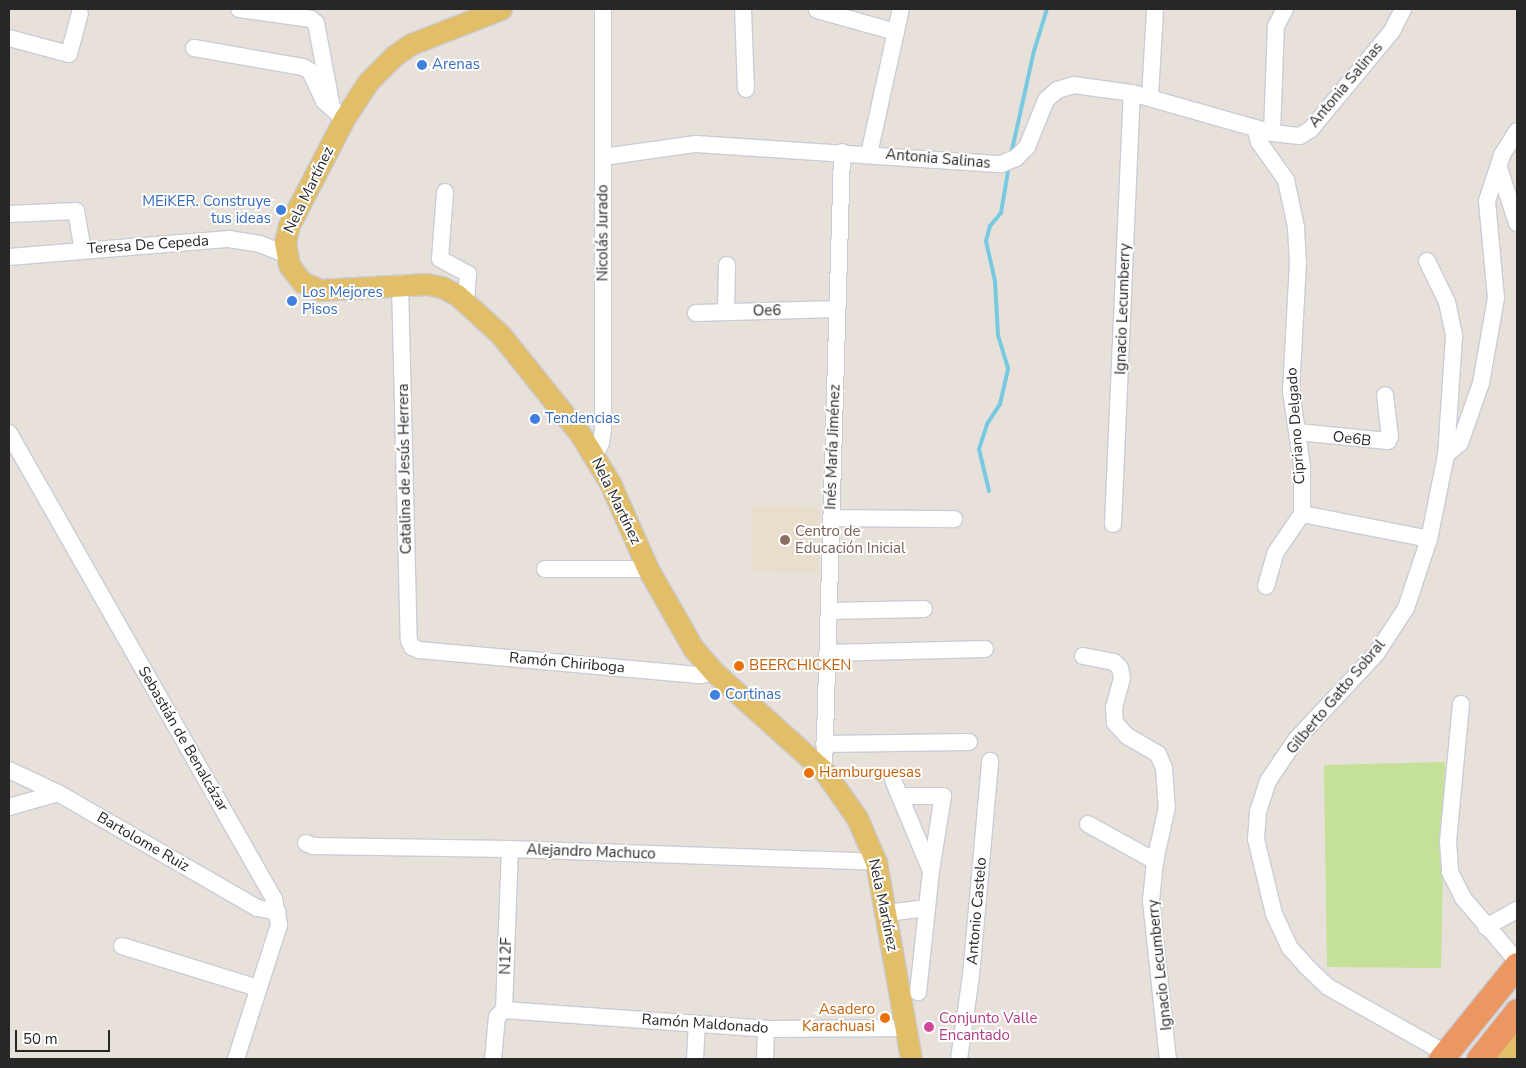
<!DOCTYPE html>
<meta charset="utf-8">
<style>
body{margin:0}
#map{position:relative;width:1526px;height:1068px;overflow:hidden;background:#e8e1da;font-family:"Nunito Sans",sans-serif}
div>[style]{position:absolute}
.education>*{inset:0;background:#e9ddcb}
.pitch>*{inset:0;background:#c5e098}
.stream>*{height:4px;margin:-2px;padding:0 2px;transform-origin:2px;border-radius:2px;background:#77cae0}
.roads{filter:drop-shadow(1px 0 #c9ccd8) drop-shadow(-1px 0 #c9ccd8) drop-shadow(0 1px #c9ccd8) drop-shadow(0 -1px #c9ccd8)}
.minor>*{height:16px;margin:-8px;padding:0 8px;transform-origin:8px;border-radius:8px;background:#fff}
.major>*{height:21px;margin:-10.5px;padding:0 10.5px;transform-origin:10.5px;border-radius:10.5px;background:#e1be67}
.highway>*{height:25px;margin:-12.5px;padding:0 12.5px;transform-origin:12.5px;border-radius:12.5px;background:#ec9661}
.dots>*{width:14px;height:14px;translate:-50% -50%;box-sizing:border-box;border:2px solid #fff;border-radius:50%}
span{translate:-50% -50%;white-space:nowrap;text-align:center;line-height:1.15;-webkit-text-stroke:4px #fff;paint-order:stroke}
.shop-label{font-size:15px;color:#366cbe}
.left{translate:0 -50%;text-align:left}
.right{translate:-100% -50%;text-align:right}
.street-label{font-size:15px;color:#272727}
.education-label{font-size:15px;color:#785e54}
.food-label{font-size:15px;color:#c56008}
.hotel-label{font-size:15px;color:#b23c85}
.frame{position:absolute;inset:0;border:10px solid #272727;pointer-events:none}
.scale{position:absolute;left:15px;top:1030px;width:95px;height:22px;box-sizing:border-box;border:2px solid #272727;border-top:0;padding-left:6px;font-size:15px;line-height:18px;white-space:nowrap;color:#272727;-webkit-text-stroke:4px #fff;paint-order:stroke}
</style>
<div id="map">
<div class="education">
<div style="clip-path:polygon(753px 507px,819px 508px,818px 572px,752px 571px)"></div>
</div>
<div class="pitch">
<div style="clip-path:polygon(1445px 762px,1441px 968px,1327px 967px,1324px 765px)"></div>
</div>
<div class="stream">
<div style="left:1012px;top:150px;width:101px;rotate:-77.5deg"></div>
<div style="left:1034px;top:51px;width:44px;rotate:-72.8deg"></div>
<div style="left:989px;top:491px;width:43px;rotate:-103.4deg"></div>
<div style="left:979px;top:449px;width:26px;rotate:-72deg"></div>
<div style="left:987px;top:424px;width:24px;rotate:-57deg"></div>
<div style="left:1000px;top:404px;width:37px;rotate:-77deg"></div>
<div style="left:1008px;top:368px;width:34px;rotate:-107deg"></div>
<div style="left:998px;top:335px;width:54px;rotate:-93.2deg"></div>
<div style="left:995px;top:281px;width:41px;rotate:-102.7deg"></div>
<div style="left:986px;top:241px;width:16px;rotate:-75deg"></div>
<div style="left:990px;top:226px;width:17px;rotate:-50deg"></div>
<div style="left:1001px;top:213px;width:43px;rotate:-80.5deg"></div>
</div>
<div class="roads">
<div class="minor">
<div style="left:239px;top:9px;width:73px;rotate:7.9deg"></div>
<div style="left:311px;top:19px;width:6px;rotate:39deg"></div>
<div style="left:316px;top:23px;width:86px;rotate:79.3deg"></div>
<div style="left:743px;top:9px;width:80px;rotate:87.9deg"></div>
<div style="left:817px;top:10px;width:82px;rotate:15.6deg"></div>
<div style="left:9px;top:38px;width:62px;rotate:14.9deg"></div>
<div style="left:69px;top:54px;width:42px;rotate:-75deg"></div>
<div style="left:194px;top:48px;width:111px;rotate:9.9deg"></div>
<div style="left:303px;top:67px;width:8px;rotate:30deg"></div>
<div style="left:310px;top:71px;width:33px;rotate:65deg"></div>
<div style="left:324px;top:101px;width:27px;rotate:42deg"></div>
<div style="left:1150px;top:97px;width:88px;rotate:-86.7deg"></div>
<div style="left:1255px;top:128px;width:15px;rotate:74deg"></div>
<div style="left:1259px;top:142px;width:47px;rotate:54.6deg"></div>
<div style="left:1286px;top:180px;width:48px;rotate:78deg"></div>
<div style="left:1296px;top:227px;width:35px;rotate:87deg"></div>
<div style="left:1298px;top:262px;width:129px;rotate:93.1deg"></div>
<div style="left:1291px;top:391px;width:76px;rotate:81.7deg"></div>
<div style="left:1302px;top:466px;width:48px;rotate:90deg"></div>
<div style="left:1302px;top:514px;width:129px;rotate:11.1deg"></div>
<div style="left:1272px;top:133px;width:107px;rotate:-87.9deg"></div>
<div style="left:1276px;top:26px;width:19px;rotate:-62deg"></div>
<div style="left:869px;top:154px;width:148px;rotate:-77.6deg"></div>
<div style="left:603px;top:157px;width:94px;rotate:-8deg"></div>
<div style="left:696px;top:144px;width:306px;rotate:3.8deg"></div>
<div style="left:1001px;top:164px;width:16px;rotate:-22deg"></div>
<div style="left:1016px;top:158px;width:16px;rotate:-45deg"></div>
<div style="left:1027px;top:147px;width:51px;rotate:-68deg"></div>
<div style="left:1046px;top:100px;width:15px;rotate:-42deg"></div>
<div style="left:1057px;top:90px;width:18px;rotate:-16deg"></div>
<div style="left:1074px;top:85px;width:59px;rotate:7.9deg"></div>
<div style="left:1132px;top:93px;width:146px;rotate:15.9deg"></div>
<div style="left:1272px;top:133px;width:28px;rotate:6deg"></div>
<div style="left:1300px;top:136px;width:13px;rotate:-32deg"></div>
<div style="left:1311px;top:129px;width:127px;rotate:-50.4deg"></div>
<div style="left:1392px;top:31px;width:25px;rotate:-63deg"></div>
<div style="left:1499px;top:168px;width:58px;rotate:71.9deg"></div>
<div style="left:445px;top:192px;width:67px;rotate:94.3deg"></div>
<div style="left:440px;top:259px;width:32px;rotate:28deg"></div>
<div style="left:468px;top:274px;width:27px;rotate:94deg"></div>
<div style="left:9px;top:214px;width:67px;rotate:-2.6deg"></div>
<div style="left:76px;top:211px;width:40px;rotate:80deg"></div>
<div style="left:9px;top:257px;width:221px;rotate:-4.7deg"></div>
<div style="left:229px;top:239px;width:31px;rotate:9deg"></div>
<div style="left:260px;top:244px;width:27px;rotate:22deg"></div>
<div style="left:1427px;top:261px;width:46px;rotate:64deg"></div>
<div style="left:1447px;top:302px;width:35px;rotate:78deg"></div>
<div style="left:1454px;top:336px;width:119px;rotate:93.8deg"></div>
<div style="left:1446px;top:455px;width:86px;rotate:101.4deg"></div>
<div style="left:1429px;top:539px;width:73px;rotate:108.4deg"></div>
<div style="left:1406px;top:608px;width:55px;rotate:123.1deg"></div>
<div style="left:1376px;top:654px;width:119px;rotate:133deg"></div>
<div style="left:1295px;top:741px;width:48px;rotate:124deg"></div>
<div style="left:1268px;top:781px;width:32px;rotate:108deg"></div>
<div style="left:1258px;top:811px;width:28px;rotate:94deg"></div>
<div style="left:1256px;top:839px;width:77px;rotate:76.5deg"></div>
<div style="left:1274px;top:914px;width:38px;rotate:65deg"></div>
<div style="left:1290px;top:948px;width:24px;rotate:48deg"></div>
<div style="left:1306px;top:966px;width:30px;rotate:44deg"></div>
<div style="left:1328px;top:987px;width:134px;rotate:29.4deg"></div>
<div style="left:400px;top:283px;width:358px;rotate:88.6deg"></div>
<div style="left:409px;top:641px;width:7px;rotate:63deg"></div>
<div style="left:412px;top:647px;width:8px;rotate:23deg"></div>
<div style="left:419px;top:650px;width:283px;rotate:5.1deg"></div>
<div style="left:701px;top:675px;width:13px;rotate:-13deg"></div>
<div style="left:726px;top:312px;width:47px;rotate:-88.8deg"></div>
<div style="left:696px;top:313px;width:141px;rotate:-1.6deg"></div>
<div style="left:1298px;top:432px;width:90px;rotate:5.7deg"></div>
<div style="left:1388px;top:441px;width:4px;rotate:-63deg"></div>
<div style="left:1390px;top:437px;width:42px;rotate:-96.8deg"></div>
<div style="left:9px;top:433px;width:536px;rotate:60.37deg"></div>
<div style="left:274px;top:899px;width:26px;rotate:79deg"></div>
<div style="left:279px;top:925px;width:141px;rotate:107.8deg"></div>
<div style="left:595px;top:455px;width:13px;rotate:-63deg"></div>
<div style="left:601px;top:443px;width:14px;rotate:-82deg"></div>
<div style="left:603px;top:429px;width:420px;rotate:-90deg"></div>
<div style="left:1446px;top:455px;width:18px;rotate:-41deg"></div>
<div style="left:1460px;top:443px;width:64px;rotate:-70.7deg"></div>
<div style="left:1481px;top:383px;width:86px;rotate:-80deg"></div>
<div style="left:1496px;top:298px;width:97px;rotate:-95.3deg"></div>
<div style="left:1487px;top:201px;width:48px;rotate:-71.9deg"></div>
<div style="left:1502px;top:155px;width:28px;rotate:-58deg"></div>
<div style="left:831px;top:518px;width:123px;rotate:0.5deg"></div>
<div style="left:1113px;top:524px;width:431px;rotate:-87.5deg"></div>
<div style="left:545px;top:569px;width:103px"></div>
<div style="left:1266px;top:586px;width:35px;rotate:-74deg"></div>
<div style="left:1276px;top:552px;width:46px;rotate:-55.6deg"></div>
<div style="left:829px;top:611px;width:95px;rotate:-1.2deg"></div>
<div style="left:828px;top:653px;width:157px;rotate:-1.5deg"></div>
<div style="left:1083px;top:656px;width:32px;rotate:11deg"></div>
<div style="left:1114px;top:662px;width:8px;rotate:45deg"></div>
<div style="left:1120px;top:668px;width:10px;rotate:79deg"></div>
<div style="left:1122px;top:678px;width:30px;rotate:105deg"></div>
<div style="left:1114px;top:707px;width:16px;rotate:86deg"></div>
<div style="left:1115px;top:723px;width:18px;rotate:47deg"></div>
<div style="left:1127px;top:736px;width:36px;rotate:30deg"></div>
<div style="left:1158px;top:754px;width:15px;rotate:67deg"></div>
<div style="left:1164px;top:768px;width:39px;rotate:86deg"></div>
<div style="left:1167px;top:807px;width:55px;rotate:102.5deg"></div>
<div style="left:1155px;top:861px;width:40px;rotate:95.7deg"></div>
<div style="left:1151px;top:901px;width:159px;rotate:83.9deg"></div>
<div style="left:1461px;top:704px;width:138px;rotate:95.4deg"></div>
<div style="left:1448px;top:841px;width:31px;rotate:86deg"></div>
<div style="left:1450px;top:872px;width:29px;rotate:63deg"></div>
<div style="left:1463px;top:898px;width:83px;rotate:49.4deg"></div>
<div style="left:824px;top:744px;width:145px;rotate:-0.8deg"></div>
<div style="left:9px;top:770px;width:54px;rotate:25.1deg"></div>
<div style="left:58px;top:793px;width:230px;rotate:30deg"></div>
<div style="left:257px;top:908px;width:21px;rotate:11deg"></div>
<div style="left:824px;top:771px;width:619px;rotate:-88.33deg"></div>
<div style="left:893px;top:780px;width:99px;rotate:67.3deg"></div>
<div style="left:931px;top:871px;width:122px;rotate:96.1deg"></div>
<div style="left:900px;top:796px;width:43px"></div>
<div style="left:943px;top:796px;width:76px;rotate:99.1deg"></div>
<div style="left:9px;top:807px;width:51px;rotate:-15.9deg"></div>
<div style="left:1088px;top:824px;width:77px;rotate:28.9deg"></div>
<div style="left:306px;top:843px;width:8px;rotate:23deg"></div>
<div style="left:313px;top:846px;width:197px;rotate:0.9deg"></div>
<div style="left:510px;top:849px;width:366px;rotate:2deg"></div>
<div style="left:887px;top:913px;width:40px;rotate:-7.1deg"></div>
<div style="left:1486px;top:927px;width:35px;rotate:-29deg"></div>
<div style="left:122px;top:946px;width:142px;rotate:17.2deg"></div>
<div style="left:504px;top:1010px;width:263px;rotate:4.1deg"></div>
<div style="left:766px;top:1029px;width:141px;rotate:-0.4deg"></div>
<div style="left:493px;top:1059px;width:42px;rotate:-84.6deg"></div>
<div style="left:497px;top:1017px;width:10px;rotate:-45deg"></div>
<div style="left:504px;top:1010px;width:161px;rotate:-87.9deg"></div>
<div style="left:695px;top:1059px;width:35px;rotate:-87deg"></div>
<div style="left:765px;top:1059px;width:30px;rotate:-88deg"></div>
<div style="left:959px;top:1059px;width:84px;rotate:-81.8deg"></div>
<div style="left:971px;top:976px;width:216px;rotate:-84.9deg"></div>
</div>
<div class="major">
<div style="left:501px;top:9px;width:97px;rotate:158.7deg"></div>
<div style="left:411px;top:44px;width:21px;rotate:145deg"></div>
<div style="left:394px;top:56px;width:37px;rotate:135deg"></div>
<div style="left:368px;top:82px;width:44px;rotate:123deg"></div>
<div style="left:344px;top:119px;width:119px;rotate:117.4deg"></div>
<div style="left:289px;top:225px;width:17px;rotate:103deg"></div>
<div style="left:285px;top:242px;width:23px;rotate:80deg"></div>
<div style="left:289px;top:265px;width:21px;rotate:53deg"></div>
<div style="left:302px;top:282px;width:20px;rotate:24deg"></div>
<div style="left:320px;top:290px;width:106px;rotate:-3.2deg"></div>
<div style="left:426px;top:284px;width:16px;rotate:11deg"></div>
<div style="left:442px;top:287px;width:17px;rotate:28deg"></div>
<div style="left:457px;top:295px;width:58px;rotate:42.2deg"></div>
<div style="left:500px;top:334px;width:128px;rotate:51.3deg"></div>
<div style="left:580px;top:434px;width:57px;rotate:58.5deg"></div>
<div style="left:610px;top:483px;width:94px;rotate:66.2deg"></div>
<div style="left:648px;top:569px;width:91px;rotate:60.3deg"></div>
<div style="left:693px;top:648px;width:32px;rotate:49deg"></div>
<div style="left:714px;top:672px;width:148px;rotate:42deg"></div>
<div style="left:824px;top:771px;width:57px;rotate:54.9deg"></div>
<div style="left:857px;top:818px;width:48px;rotate:66.6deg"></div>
<div style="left:876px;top:862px;width:200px;rotate:79.9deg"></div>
<div style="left:1505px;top:1059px;width:20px;rotate:-53deg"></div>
</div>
<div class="highway">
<div style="left:1441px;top:1059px;width:121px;rotate:-51deg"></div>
<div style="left:1479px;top:1059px;width:61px;rotate:-51.6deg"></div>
</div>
</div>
<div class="dots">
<div style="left:422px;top:65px;background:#3f7fe0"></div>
<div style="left:281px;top:210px;background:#3f7fe0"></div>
<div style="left:292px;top:301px;background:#3f7fe0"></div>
<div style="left:535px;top:419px;background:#3f7fe0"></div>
<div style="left:785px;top:540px;background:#8d6e63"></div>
<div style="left:739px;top:666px;background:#e8710a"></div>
<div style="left:715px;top:695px;background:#3f7fe0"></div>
<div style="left:809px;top:773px;background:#e8710a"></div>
<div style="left:885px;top:1018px;background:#e8710a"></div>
<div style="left:929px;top:1027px;background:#d1479c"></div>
</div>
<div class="shop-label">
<span class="left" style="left:432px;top:65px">Arenas</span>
<span class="right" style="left:271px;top:210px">MEiKER. Construye<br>tus ideas</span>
<span class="left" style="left:302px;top:301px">Los Mejores<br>Pisos</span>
<span class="left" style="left:545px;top:419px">Tendencias</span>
<span class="left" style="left:725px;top:695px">Cortinas</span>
</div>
<div class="street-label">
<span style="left:1346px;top:85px;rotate:-50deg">Antonia Salinas</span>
<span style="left:938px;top:159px;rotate:5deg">Antonia Salinas</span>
<span style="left:309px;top:190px;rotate:-64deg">Nela Martínez</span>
<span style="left:603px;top:233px;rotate:-90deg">Nicolás Jurado</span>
<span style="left:148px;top:245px;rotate:-4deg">Teresa De Cepeda</span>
<span style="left:1123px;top:309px;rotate:-88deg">Ignacio Lecumberry</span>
<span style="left:767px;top:311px;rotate:-1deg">Oe6</span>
<span style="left:1296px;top:426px;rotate:-94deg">Cipriano Delgado</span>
<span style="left:1352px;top:439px;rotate:7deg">Oe6B</span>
<span style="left:833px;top:447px;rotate:-88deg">Inés María Jiménez</span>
<span style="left:405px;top:469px;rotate:-91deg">Catalina de Jesús Herrera</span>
<span style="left:616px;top:501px;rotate:64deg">Nela Martínez</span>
<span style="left:567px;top:663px;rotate:5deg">Ramón Chiriboga</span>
<span style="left:1336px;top:697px;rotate:-50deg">Gilberto Gatto Sobral</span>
<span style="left:183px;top:739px;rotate:60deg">Sebastián de Benalcázar</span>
<span style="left:143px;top:842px;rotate:30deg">Bartolome Ruiz</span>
<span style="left:591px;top:852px;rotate:2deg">Alejandro Machuco</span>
<span style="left:883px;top:905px;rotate:78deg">Nela Martínez</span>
<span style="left:977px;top:911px;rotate:-85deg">Antonio Castelo</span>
<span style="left:506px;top:956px;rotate:-88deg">N12F</span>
<span style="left:1160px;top:965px;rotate:-96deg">Ignacio Lecumberry</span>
<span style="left:705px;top:1024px;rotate:4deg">Ramón Maldonado</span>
</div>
<div class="education-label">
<span class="left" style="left:795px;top:540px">Centro de<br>Educación Inicial</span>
</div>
<div class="food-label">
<span class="left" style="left:749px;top:666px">BEERCHICKEN</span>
<span class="left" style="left:819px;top:773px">Hamburguesas</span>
<span class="right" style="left:875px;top:1018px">Asadero<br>Karachuasi</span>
</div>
<div class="hotel-label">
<span class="left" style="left:939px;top:1027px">Conjunto Valle<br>Encantado</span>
</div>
<div class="frame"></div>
<div class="scale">50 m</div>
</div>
